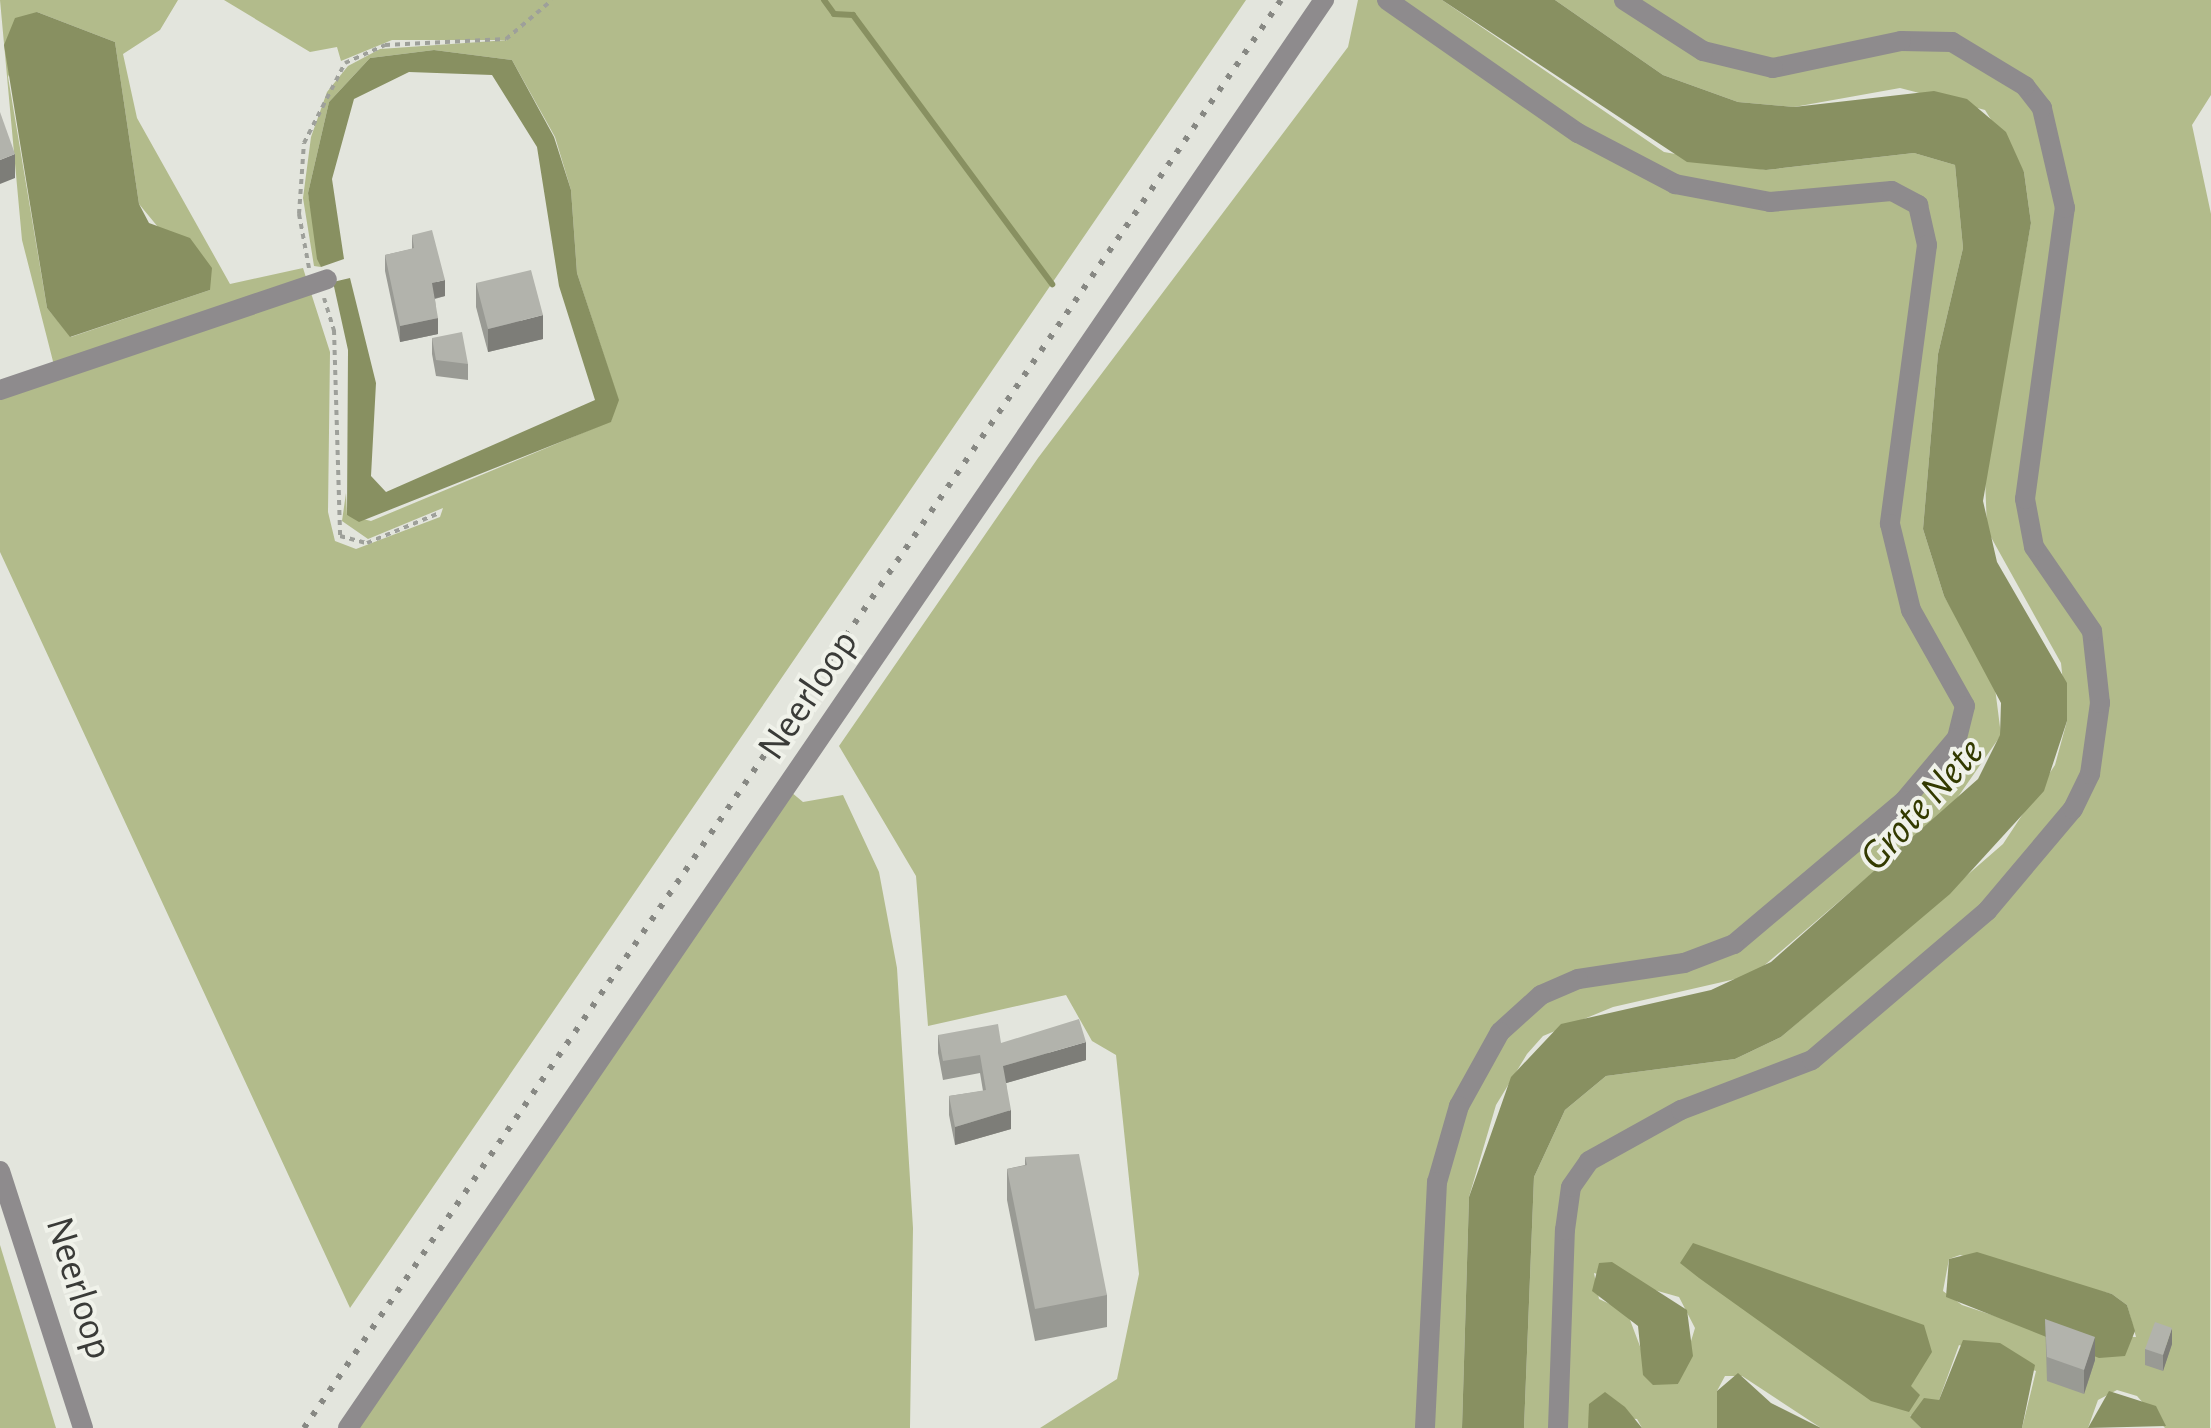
<!DOCTYPE html>
<style>
body{margin:0}
#map{position:relative;width:2211px;height:1428px;overflow:hidden;background:#e3e5dd;font-family:"Alegreya Sans",sans-serif}
div>[style]{position:absolute}
.green>*{inset:0;background:#b2bb8b}
.water>*{inset:0;background:#889061}
.stream>*{height:6px;margin:-3px;padding:0 3px;transform-origin:3px;border-radius:3px;background:#889061}
.path>*{height:4px;margin-top:-2px;transform-origin:0;background:repeating-linear-gradient(90deg,#9ea09a 0 5px,transparent 0 10px)}
.minor>*{height:20px;margin:-10px;padding:0 10px;transform-origin:10px;border-radius:10px;background:#8e8b8d}
.rail>*{height:6px;margin-top:-3px;transform-origin:0;background:repeating-linear-gradient(90deg,#878883 0 5px,transparent 0 15px)}
.wall>*{inset:0;background:#999a94}
.shaded-wall>*{inset:0;background:#7d7d78}
.building>*{inset:0;background:#b2b3ac}
span{translate:-50% -50%;white-space:nowrap;text-align:center;line-height:1.15;-webkit-text-stroke:8px #f0f2ea;paint-order:stroke}
.street-label{font-size:40px;color:#3a3b38}
.water-label{font-size:42px;color:#333a00;font-style:italic}
</style>
<div id="map">
<div class="green">
<div style="clip-path:polygon(evenodd,0 0,178px 0,160px 30px,123px 54px,137px 118px,230px 284px,303px 268px,330px 352px,328px 512px,335px 541px,356px 549px,440px 517px,443px 508px,368px 539px,342px 521px,346px 493px,347px 515px,371px 521px,611px 421px,618px 399px,577px 273px,571px 190px,555px 137px,512px 60px,434px 50px,370px 58px,329px 102px,308px 193px,321px 267px,314px 266px,303px 198px,311px 137px,327px 92px,348px 66px,380px 49px,508px 40px,392px 40px,341px 61px,337px 47px,310px 52px,224px 0,1246px 0,350px 1308px,0 552px,0 398px,57px 377px,22px 240px,0 0,37px 12px,115px 42px,139px 204px,210px 290px,71px 337px,47px 308px,8px 77px,37px 12px)"></div>
<div style="clip-path:polygon(1358px 0,1442px 0,1664px 152px,1766px 170px,1914px 153px,1955px 165px,1963px 248px,1938px 354px,1923px 529px,1944px 596px,1994px 680px,2001px 735px,1953px 804px,1753px 975px,1613px 1007px,1543px 1036px,1527px 1054px,1496px 1105px,1469px 1197px,1462px 1428px,1040px 1428px,1117px 1379px,1139px 1274px,1116px 1055px,1092px 1041px,1066px 995px,928px 1026px,916px 876px,839px 746px,1038px 458px,1348px 47px)"></div>
<div style="clip-path:polygon(evenodd,1555px 0,2211px 0,2211px 95px,2192px 125px,2211px 214px,2210px 1428px,2165px 1428px,2137px 1396px,2117px 1390px,2098px 1400px,2088px 1428px,2022px 1428px,2036px 1371px,1959px 1345px,1939px 1400px,1910px 1416px,1921px 1428px,1821px 1428px,1742px 1376px,1725px 1376px,1717px 1391px,1717px 1428px,1642px 1428px,1637px 1419px,1591px 1416px,1588px 1428px,1524px 1428px,1534px 1177px,1565px 1110px,1606px 1076px,1735px 1059px,1781px 1037px,2003px 844px,2055px 765px,2067px 721px,2061px 663px,1987px 530px,1985px 477px,2031px 223px,2024px 172px,1985px 110px,1900px 88px,1794px 107px,1738px 102px,1663px 75px,1555px 0,1960px 1255px,2112px 1294px,2127px 1305px,2136px 1337px,2052px 1335px,1962px 1305px,1943px 1291px,1949px 1259px,1960px 1255px,1555px 0,1594px 1273px,1679px 1297px,1695px 1328px,1678px 1384px,1641px 1349px,1627px 1312px,1599px 1299px,1594px 1273px)"></div>
<div style="clip-path:polygon(791px 792px,803px 802px,843px 795px,879px 872px,897px 968px,913px 1228px,910px 1428px,355px 1428px)"></div>
<div style="clip-path:polygon(0 1245px,56px 1428px,0 1428px)"></div>
</div>
<div class="water">
<div style="clip-path:polygon(1442px 0,1555px 0,1663px 75px,1738px 102px,1794px 107px,1934px 91px,1967px 99px,2006px 132px,2024px 172px,2031px 223px,1983px 501px,1997px 562px,2067px 683px,2067px 721px,2044px 791px,1950px 894px,1781px 1037px,1735px 1059px,1606px 1076px,1565px 1110px,1534px 1177px,1524px 1428px,1462px 1428px,1469px 1197px,1511px 1077px,1561px 1024px,1711px 990px,1771px 962px,1978px 779px,2000px 735px,2001px 703px,1944px 596px,1923px 529px,1938px 354px,1963px 248px,1955px 165px,1914px 153px,1766px 170px,1687px 162px)"></div>
<div style="clip-path:polygon(37px 12px,115px 42px,139px 204px,149px 223px,190px 238px,212px 268px,210px 290px,70px 337px,47px 308px,4px 45px,15px 18px)"></div>
<div style="clip-path:polygon(434px 50px,512px 60px,554px 137px,571px 190px,577px 273px,619px 400px,611px 422px,359px 522px,347px 515px,348px 350px,333px 282px,350px 278px,376px 383px,371px 476px,386px 492px,595px 400px,559px 286px,537px 147px,492px 75px,409px 72px,354px 99px,332px 179px,344px 259px,321px 267px,317px 259px,308px 193px,329px 102px,370px 58px)"></div>
<div style="clip-path:polygon(1693px 1243px,1924px 1325px,1932px 1352px,1911px 1386px,1920px 1395px,1909px 1412px,1871px 1401px,1699px 1278px,1680px 1263px)"></div>
<div style="clip-path:polygon(1977px 1252px,2112px 1294px,2127px 1305px,2135px 1331px,2125px 1356px,2099px 1358px,1946px 1297px,1949px 1259px)"></div>
<div style="clip-path:polygon(1612px 1262px,1687px 1310px,1693px 1356px,1678px 1384px,1653px 1385px,1643px 1375px,1638px 1326px,1592px 1291px,1599px 1263px)"></div>
<div style="clip-path:polygon(1963px 1340px,2000px 1343px,2035px 1365px,2022px 1428px,1921px 1428px,1910px 1417px,1924px 1398px,1939px 1400px)"></div>
<div style="clip-path:polygon(1738px 1373px,1771px 1403px,1821px 1428px,1717px 1428px,1717px 1391px)"></div>
<div style="clip-path:polygon(2109px 1391px,2156px 1406px,2166px 1426px,2088px 1428px)"></div>
<div style="clip-path:polygon(1605px 1392px,1625px 1407px,1642px 1428px,1588px 1428px,1589px 1404px)"></div>
</div>
<div class="stream">
<div style="left:824px;top:0;width:17px;rotate:54deg"></div>
<div style="left:834px;top:14px;width:19px;rotate:3deg"></div>
<div style="left:853px;top:15px;width:335px;rotate:53.5deg"></div>
</div>
<div class="path">
<div style="left:309px;top:268px;width:55px;rotate:-100.5deg"></div>
<div style="left:299px;top:214px;width:71px;rotate:-86deg"></div>
<div style="left:304px;top:143px;width:90px;rotate:-62.9deg"></div>
<div style="left:345px;top:63px;width:44px;rotate:-24.2deg"></div>
<div style="left:385px;top:45px;width:121px;rotate:-2.8deg"></div>
<div style="left:506px;top:39px;width:60px;rotate:-40.3deg"></div>
<div style="left:324px;top:298px;width:34px;rotate:73deg"></div>
<div style="left:334px;top:330px;width:206px;rotate:88.3deg"></div>
<div style="left:340px;top:536px;width:28px;rotate:15deg"></div>
<div style="left:367px;top:543px;width:76px;rotate:-22.5deg"></div>
</div>
<div class="minor">
<div style="left:1387px;top:0;width:233px;rotate:34.9deg"></div>
<div style="left:1578px;top:133px;width:110px;rotate:27.7deg"></div>
<div style="left:1675px;top:184px;width:97px;rotate:10.7deg"></div>
<div style="left:1770px;top:202px;width:122px;rotate:-5.2deg"></div>
<div style="left:1892px;top:191px;width:30px;rotate:28deg"></div>
<div style="left:1918px;top:205px;width:41px;rotate:77.3deg"></div>
<div style="left:1927px;top:245px;width:281px;rotate:97.6deg"></div>
<div style="left:1890px;top:524px;width:89px;rotate:76.3deg"></div>
<div style="left:1911px;top:610px;width:110px;rotate:60.6deg"></div>
<div style="left:1965px;top:706px;width:33px;rotate:104deg"></div>
<div style="left:1957px;top:738px;width:82px;rotate:130.1deg"></div>
<div style="left:1904px;top:801px;width:222px;rotate:139.9deg"></div>
<div style="left:1734px;top:944px;width:53px;rotate:159.2deg"></div>
<div style="left:1684px;top:963px;width:107px;rotate:171.4deg"></div>
<div style="left:1578px;top:979px;width:40px;rotate:156.6deg"></div>
<div style="left:1541px;top:995px;width:55px;rotate:137.9deg"></div>
<div style="left:1500px;top:1032px;width:85px;rotate:119deg"></div>
<div style="left:1459px;top:1106px;width:79px;rotate:106.1deg"></div>
<div style="left:1437px;top:1182px;width:246px;rotate:92.8deg"></div>
<div style="left:0;top:390px;width:345px;rotate:-18.7deg"></div>
<div style="left:0;top:1171px;width:270px;rotate:72.1deg"></div>
<div style="left:348px;top:1428px;width:1730px;rotate:-55.65deg"></div>
<div style="left:1558px;top:1428px;width:198px;rotate:-88deg"></div>
<div style="left:1565px;top:1230px;width:43px;rotate:-82.1deg"></div>
<div style="left:1571px;top:1187px;width:32px;rotate:-55deg"></div>
<div style="left:1589px;top:1161px;width:105px;rotate:-29deg"></div>
<div style="left:1681px;top:1110px;width:140px;rotate:-20.9deg"></div>
<div style="left:1812px;top:1060px;width:230px;rotate:-40.4deg"></div>
<div style="left:1987px;top:911px;width:133px;rotate:-49.9deg"></div>
<div style="left:2073px;top:809px;width:39px;rotate:-64deg"></div>
<div style="left:2090px;top:774px;width:72px;rotate:-82deg"></div>
<div style="left:2100px;top:703px;width:72px;rotate:-96.3deg"></div>
<div style="left:2092px;top:631px;width:102px;rotate:-124.6deg"></div>
<div style="left:2034px;top:547px;width:49px;rotate:-100.6deg"></div>
<div style="left:2025px;top:499px;width:294px;rotate:-82.2deg"></div>
<div style="left:2065px;top:208px;width:103px;rotate:-103deg"></div>
<div style="left:2042px;top:108px;width:28px;rotate:-128deg"></div>
<div style="left:2025px;top:86px;width:85px;rotate:-148.9deg"></div>
<div style="left:1952px;top:42px;width:51px;rotate:-178.9deg"></div>
<div style="left:1901px;top:41px;width:131px;rotate:168.1deg"></div>
<div style="left:1773px;top:68px;width:72px;rotate:-166.3deg"></div>
<div style="left:1703px;top:51px;width:94px;rotate:-147.2deg"></div>
</div>
<div class="rail">
<div style="left:304px;top:1428px;width:1730px;rotate:-55.62deg"></div>
</div>
<div class="wall">
<div style="clip-path:polygon(412px 235px,445px 296px,435px 299px,438px 334px,400px 342px,385px 271px,385px 255px,412px 249px)"></div>
<div style="clip-path:polygon(476px 283px,543px 339px,488px 352px,476px 307px)"></div>
<div style="clip-path:polygon(432px 338px,468px 364px,468px 380px,436px 376px,432px 354px)"></div>
<div style="clip-path:polygon(938px 1035px,1001px 1043px,1086px 1060px,1006px 1083px,1011px 1129px,955px 1145px,949px 1115px,949px 1096px,983px 1091px,980px 1073px,943px 1080px,938px 1053px)"></div>
<div style="clip-path:polygon(1025px 1157px,1107px 1295px,1107px 1327px,1035px 1341px,1007px 1200px,1007px 1169px,1025px 1165px)"></div>
<div style="clip-path:polygon(2045px 1319px,2095px 1360px,2084px 1394px,2047px 1381px)"></div>
<div style="clip-path:polygon(2172px 1344px,2163px 1371px,2145px 1365px,2145px 1349px)"></div>
</div>
<div class="shaded-wall">
<div style="clip-path:polygon(15px 154px,15px 178px,0 184px,0 160px)"></div>
<div style="clip-path:polygon(445px 280px,445px 296px,432px 299px,432px 283px)"></div>
<div style="clip-path:polygon(543px 315px,543px 339px,488px 352px,488px 329px)"></div>
<div style="clip-path:polygon(438px 318px,438px 334px,400px 342px,400px 326px)"></div>
<div style="clip-path:polygon(1086px 1042px,1086px 1060px,1003px 1084px,1003px 1066px)"></div>
<div style="clip-path:polygon(1011px 1110px,1011px 1129px,955px 1145px,955px 1127px)"></div>
<div style="clip-path:polygon(2172px 1328px,2172px 1344px,2163px 1371px,2163px 1355px)"></div>
<div style="clip-path:polygon(2095px 1337px,2095px 1360px,2084px 1394px,2084px 1370px)"></div>
</div>
<div class="building">
<div style="clip-path:polygon(0 112px,15px 154px,0 160px)"></div>
<div style="clip-path:polygon(432px 230px,445px 280px,432px 283px,438px 318px,400px 326px,385px 255px,414px 248px,412px 235px)"></div>
<div style="clip-path:polygon(531px 270px,543px 315px,488px 329px,476px 283px)"></div>
<div style="clip-path:polygon(462px 332px,468px 364px,436px 360px,432px 338px)"></div>
<div style="clip-path:polygon(1079px 1019px,1086px 1042px,1003px 1066px,1011px 1110px,955px 1127px,949px 1096px,986px 1090px,980px 1055px,943px 1061px,938px 1035px,998px 1024px,1001px 1043px)"></div>
<div style="clip-path:polygon(1079px 1154px,1107px 1295px,1035px 1309px,1007px 1169px,1027px 1165px,1025px 1157px)"></div>
<div style="clip-path:polygon(2045px 1319px,2095px 1337px,2084px 1370px,2047px 1357px)"></div>
<div style="clip-path:polygon(2155px 1322px,2172px 1328px,2163px 1355px,2145px 1349px)"></div>
</div>
<div class="street-label">
<span style="left:808px;top:695px;rotate:-56deg">Neerloop</span>
<span style="left:79px;top:1288px;rotate:73deg">Neerloop</span>
</div>
<div class="water-label">
<span style="left:1922px;top:804px;rotate:-48deg">Grote Nete</span>
</div>
</div>
